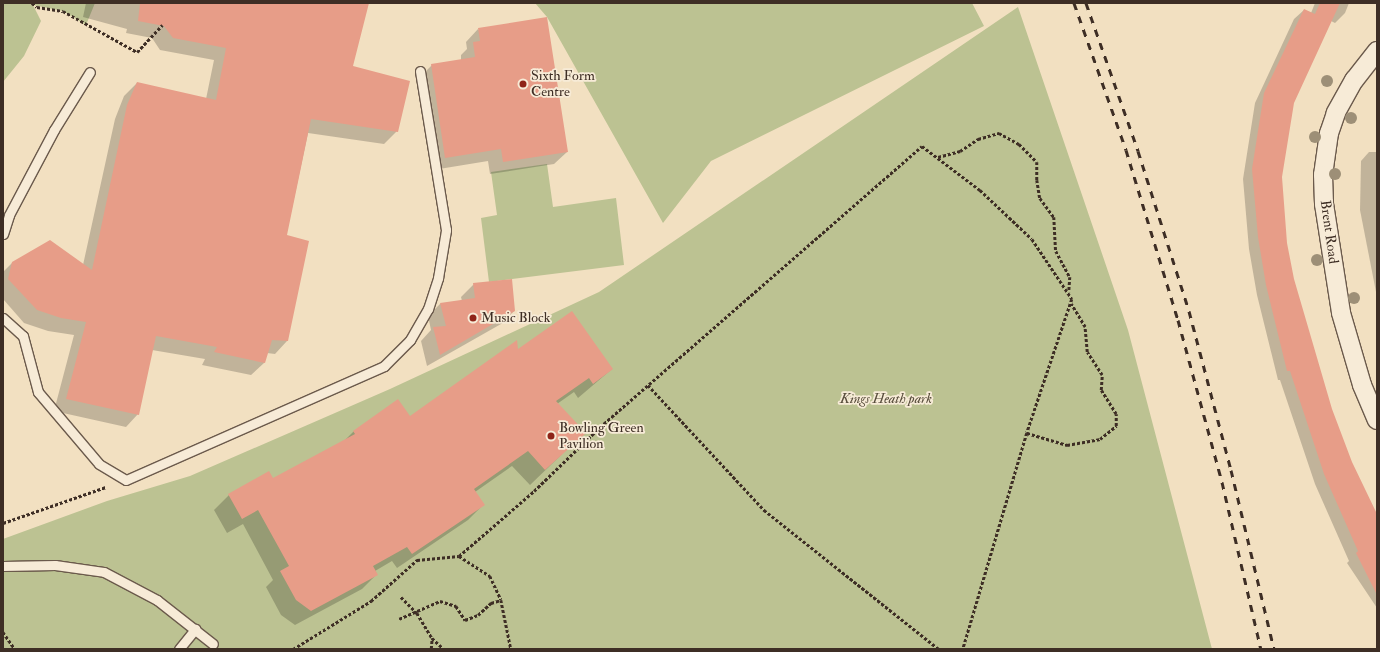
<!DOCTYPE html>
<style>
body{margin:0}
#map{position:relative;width:1380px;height:652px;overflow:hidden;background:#f2e0c1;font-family:"IM FELL Double Pica",serif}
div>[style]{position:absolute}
.green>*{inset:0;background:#bcc292}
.shadow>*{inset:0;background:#0003}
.building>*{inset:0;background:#e79d88}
.path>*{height:2.5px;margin-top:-1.25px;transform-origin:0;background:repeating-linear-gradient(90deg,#3e2e25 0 3px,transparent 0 5px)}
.roads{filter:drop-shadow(1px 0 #6b5a4c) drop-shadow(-1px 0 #6b5a4c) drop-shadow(0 1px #6b5a4c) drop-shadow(0 -1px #6b5a4c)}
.service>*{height:9px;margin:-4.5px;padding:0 4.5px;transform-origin:4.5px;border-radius:4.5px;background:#f7ebd7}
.minor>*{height:18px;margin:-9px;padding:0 9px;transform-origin:9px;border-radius:9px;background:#f7ebd7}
.rail>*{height:3px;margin-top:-1.5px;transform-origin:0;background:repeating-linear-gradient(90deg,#3e2e25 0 7px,transparent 0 14px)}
.trees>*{width:12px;height:12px;margin:-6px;border-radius:50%;background:#9d8f77}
.dots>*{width:11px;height:11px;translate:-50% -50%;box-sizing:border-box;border:2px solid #f7ebd7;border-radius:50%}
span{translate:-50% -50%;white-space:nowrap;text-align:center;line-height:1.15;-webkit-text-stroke:3.5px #f7ebd7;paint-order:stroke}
.poi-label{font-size:14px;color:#3e2e25}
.left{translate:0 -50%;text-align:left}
.street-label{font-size:14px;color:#3e2e25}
.park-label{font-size:14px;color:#574c3b;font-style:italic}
.frame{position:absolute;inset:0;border:4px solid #3e2e25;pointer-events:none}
</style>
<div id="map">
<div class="green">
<div style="clip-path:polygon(3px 3px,95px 3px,86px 25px,63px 11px,33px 5px,41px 21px,24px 56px,3px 82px)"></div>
<div style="clip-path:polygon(535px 3px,972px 3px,984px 26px,711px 161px,663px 223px,547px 17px)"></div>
<div style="clip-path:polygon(1018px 7px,1128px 330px,1212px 649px,3px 649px,3px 539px,107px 501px,190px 476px,390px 389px,599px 292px)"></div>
<div style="clip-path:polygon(547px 164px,553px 207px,616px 198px,624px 265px,489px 282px,481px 218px,497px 215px,491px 172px)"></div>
</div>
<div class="shadow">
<div style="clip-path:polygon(86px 3px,368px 3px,352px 67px,397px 131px,384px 144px,308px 133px,286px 236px,287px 341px,275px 354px,267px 353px,264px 363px,251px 375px,202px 365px,205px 359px,152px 350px,138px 414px,126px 427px,54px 411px,74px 335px,48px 331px,24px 323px,3px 299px,3px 272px,12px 263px,83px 265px,115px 119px,124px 96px,137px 83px,206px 99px,214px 60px,160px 50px,152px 38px,126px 33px,127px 29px,83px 17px)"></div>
<div style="clip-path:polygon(1315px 3px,1349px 3px,1345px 13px,1335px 23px,1331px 21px,1293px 102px,1281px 177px,1286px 244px,1293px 279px,1331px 409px,1351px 462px,1377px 518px,1377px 608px,1347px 563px,1349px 561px,1315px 484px,1280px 380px,1278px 380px,1257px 295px,1249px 249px,1243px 179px,1255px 103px,1294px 19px,1304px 10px,1311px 13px)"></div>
<div style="clip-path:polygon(478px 29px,567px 152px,554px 164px,490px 174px,488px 161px,433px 170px,419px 78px,432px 65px,461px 60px,461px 55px,467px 49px,466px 42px)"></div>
<div style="clip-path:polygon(1369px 152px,1377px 152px,1377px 297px,1360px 210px,1361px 161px)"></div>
<div style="clip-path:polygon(474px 284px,514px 311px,501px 324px,427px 366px,421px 341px,431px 330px,428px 316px,440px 304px,462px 301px,461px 297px)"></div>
<div style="clip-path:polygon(517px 350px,612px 369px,578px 398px,574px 392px,557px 404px,584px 433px,530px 485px,512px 466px,475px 492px,483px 505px,468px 520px,397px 568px,392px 561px,375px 571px,377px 574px,362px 589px,295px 625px,281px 615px,266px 587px,273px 580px,243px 524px,227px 533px,214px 510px,229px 495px,273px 480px,344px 441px,354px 431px,410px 417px)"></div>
</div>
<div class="building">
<div style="clip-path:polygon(140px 3px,369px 3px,353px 66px,410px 81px,398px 132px,311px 119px,287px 235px,309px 241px,288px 341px,272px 340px,265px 363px,214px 352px,217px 347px,156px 336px,139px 415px,66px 399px,86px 322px,61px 318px,37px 310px,8px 279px,12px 262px,50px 240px,92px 270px,127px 105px,137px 82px,216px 100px,226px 48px,173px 38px,164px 26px,138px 21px)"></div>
<div style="clip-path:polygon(1320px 3px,1340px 3px,1294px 103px,1282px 177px,1287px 243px,1294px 279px,1332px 409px,1352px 462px,1377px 514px,1377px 595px,1356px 553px,1358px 551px,1324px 474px,1290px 371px,1287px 371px,1266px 285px,1258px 237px,1252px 169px,1264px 93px,1304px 9px,1315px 14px)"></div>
<div style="clip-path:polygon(547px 17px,568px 152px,503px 162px,501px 149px,445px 158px,431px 64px,475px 57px,473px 42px,480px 41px,478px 28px)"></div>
<div style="clip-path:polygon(512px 279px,515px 311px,440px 355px,433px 327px,446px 326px,440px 303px,475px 298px,473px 283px)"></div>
<div style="clip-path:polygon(572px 311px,613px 369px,593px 384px,589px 378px,556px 401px,586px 433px,545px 470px,528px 451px,474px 489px,485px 505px,412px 554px,407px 547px,373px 566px,378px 575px,311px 611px,296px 600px,280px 571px,289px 566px,258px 510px,242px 519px,228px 494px,269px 471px,273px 478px,355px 434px,353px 431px,398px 399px,410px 416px,517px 340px,518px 349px)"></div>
</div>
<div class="path">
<div style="left:32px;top:3px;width:6px;rotate:39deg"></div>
<div style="left:37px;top:7px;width:26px;rotate:9deg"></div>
<div style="left:63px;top:11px;width:85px;rotate:29deg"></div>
<div style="left:137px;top:52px;width:37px;rotate:-47deg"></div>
<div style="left:938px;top:157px;width:23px;rotate:-15deg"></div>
<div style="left:960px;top:151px;width:22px;rotate:-34deg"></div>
<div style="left:978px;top:139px;width:22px;rotate:-16deg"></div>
<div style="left:999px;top:133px;width:23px;rotate:29deg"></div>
<div style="left:1019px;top:144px;width:25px;rotate:45deg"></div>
<div style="left:1037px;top:162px;width:18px;rotate:90deg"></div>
<div style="left:1037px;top:180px;width:18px;rotate:81deg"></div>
<div style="left:1040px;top:198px;width:24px;rotate:54deg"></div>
<div style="left:1054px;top:217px;width:34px;rotate:87deg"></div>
<div style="left:1056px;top:251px;width:30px;rotate:62deg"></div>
<div style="left:1070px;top:277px;width:15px;rotate:94deg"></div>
<div style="left:648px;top:385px;width:171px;rotate:47.1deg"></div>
<div style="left:764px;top:510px;width:223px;rotate:38.5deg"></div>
<div style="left:1027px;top:433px;width:42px;rotate:16.7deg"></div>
<div style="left:1067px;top:445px;width:34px;rotate:-10deg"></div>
<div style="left:1100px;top:439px;width:21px;rotate:-39deg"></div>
<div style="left:1116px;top:426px;width:12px;rotate:-90deg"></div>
<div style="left:1116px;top:414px;width:28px;rotate:-122deg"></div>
<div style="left:1101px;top:390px;width:15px;rotate:-86deg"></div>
<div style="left:1102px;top:375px;width:27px;rotate:-123deg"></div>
<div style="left:1087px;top:352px;width:25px;rotate:-95deg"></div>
<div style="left:1085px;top:327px;width:27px;rotate:-121deg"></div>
<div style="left:3px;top:523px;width:109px;rotate:-19.3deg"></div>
<div style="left:459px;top:556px;width:99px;rotate:-40.9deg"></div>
<div style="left:534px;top:491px;width:92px;rotate:-44.1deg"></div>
<div style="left:600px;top:427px;width:427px;rotate:-41.1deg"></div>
<div style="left:922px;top:146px;width:73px;rotate:37.2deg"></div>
<div style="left:980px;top:190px;width:71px;rotate:43.3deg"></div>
<div style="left:1032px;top:239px;width:72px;rotate:56.3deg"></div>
<div style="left:1072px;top:299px;width:141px;rotate:108.6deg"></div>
<div style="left:1027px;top:433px;width:225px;rotate:106.5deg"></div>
<div style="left:401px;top:597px;width:23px;rotate:45deg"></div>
<div style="left:417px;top:613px;width:29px;rotate:59deg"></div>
<div style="left:432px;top:638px;width:16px;rotate:43deg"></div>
<div style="left:399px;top:619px;width:45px;rotate:-23.7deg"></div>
<div style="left:440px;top:601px;width:17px;rotate:17deg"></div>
<div style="left:456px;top:606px;width:17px;rotate:57deg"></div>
<div style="left:465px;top:620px;width:14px;rotate:-21deg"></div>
<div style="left:478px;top:615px;width:18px;rotate:-43deg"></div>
<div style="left:491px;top:603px;width:10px;rotate:-17deg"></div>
<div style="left:3px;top:632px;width:21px;rotate:55deg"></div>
<div style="left:293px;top:649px;width:92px;rotate:-31.6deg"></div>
<div style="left:371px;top:601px;width:62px;rotate:-41.7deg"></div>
<div style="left:417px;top:560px;width:42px;rotate:-5.4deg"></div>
<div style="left:459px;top:556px;width:37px;rotate:33deg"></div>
<div style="left:490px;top:576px;width:26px;rotate:65deg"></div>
<div style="left:501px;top:600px;width:50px;rotate:78.5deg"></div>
<div style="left:431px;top:649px;width:11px;rotate:-85deg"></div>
</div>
<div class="roads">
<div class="service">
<div style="left:3px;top:234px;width:20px;rotate:-72deg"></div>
<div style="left:9px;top:215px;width:96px;rotate:-62.1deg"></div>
<div style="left:54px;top:130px;width:68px;rotate:-58.2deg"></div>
<div style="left:3px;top:318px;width:27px;rotate:42deg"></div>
<div style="left:23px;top:336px;width:58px;rotate:75deg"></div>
<div style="left:38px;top:392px;width:94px;rotate:49.7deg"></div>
<div style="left:99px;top:464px;width:31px;rotate:31deg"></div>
<div style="left:126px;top:480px;width:282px;rotate:-23.8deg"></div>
<div style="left:384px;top:366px;width:37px;rotate:-45deg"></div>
<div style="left:410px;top:340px;width:36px;rotate:-60deg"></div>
<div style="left:428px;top:309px;width:33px;rotate:-72deg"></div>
<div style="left:438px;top:278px;width:49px;rotate:-80.5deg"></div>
<div style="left:446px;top:230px;width:161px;rotate:-99.3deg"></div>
<div style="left:3px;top:566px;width:52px;rotate:-1.1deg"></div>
<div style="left:55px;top:565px;width:49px;rotate:8.1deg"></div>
<div style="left:104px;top:572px;width:60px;rotate:27.8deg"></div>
<div style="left:157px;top:600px;width:71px;rotate:38.2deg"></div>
<div style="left:179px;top:649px;width:26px;rotate:-51deg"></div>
</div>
<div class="minor">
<div style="left:1377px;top:51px;width:37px;rotate:128deg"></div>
<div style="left:1354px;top:80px;width:38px;rotate:119deg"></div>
<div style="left:1336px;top:113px;width:21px;rotate:109deg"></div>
<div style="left:1329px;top:133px;width:42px;rotate:98.1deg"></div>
<div style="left:1323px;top:175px;width:29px;rotate:88deg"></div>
<div style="left:1324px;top:204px;width:110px;rotate:81.1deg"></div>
<div style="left:1341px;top:313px;width:75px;rotate:73.7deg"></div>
<div style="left:1362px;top:385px;width:38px;rotate:67deg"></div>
</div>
</div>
<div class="rail">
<div style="left:1074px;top:3px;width:156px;rotate:70.5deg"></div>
<div style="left:1126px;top:150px;width:178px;rotate:73deg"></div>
<div style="left:1178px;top:320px;width:168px;rotate:74.8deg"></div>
<div style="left:1222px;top:482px;width:171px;rotate:76.9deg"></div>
<div style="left:1086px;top:3px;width:157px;rotate:70.6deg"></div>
<div style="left:1138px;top:151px;width:168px;rotate:72.3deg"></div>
<div style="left:1189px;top:311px;width:164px;rotate:75.2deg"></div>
<div style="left:1231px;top:470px;width:184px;rotate:76.5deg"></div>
</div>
<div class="trees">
<div style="left:1327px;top:81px"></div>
<div style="left:1351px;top:118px"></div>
<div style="left:1315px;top:137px"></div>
<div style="left:1335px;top:174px"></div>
<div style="left:1317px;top:260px"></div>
<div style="left:1354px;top:298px"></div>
</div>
<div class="dots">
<div style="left:523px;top:84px;background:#8f2418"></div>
<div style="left:473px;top:318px;background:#8f2418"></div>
<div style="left:551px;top:436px;background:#8f2418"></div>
</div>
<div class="poi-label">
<span class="left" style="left:531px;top:84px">Sixth Form<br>Centre</span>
<span class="left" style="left:481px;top:318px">Music Block</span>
<span class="left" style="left:559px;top:436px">Bowling Green<br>Pavilion</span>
</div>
<div class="street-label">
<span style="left:1329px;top:232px;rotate:82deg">Brent Road</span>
</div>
<div class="park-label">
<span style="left:886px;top:399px">Kings Heath park</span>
</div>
<div class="frame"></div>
</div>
